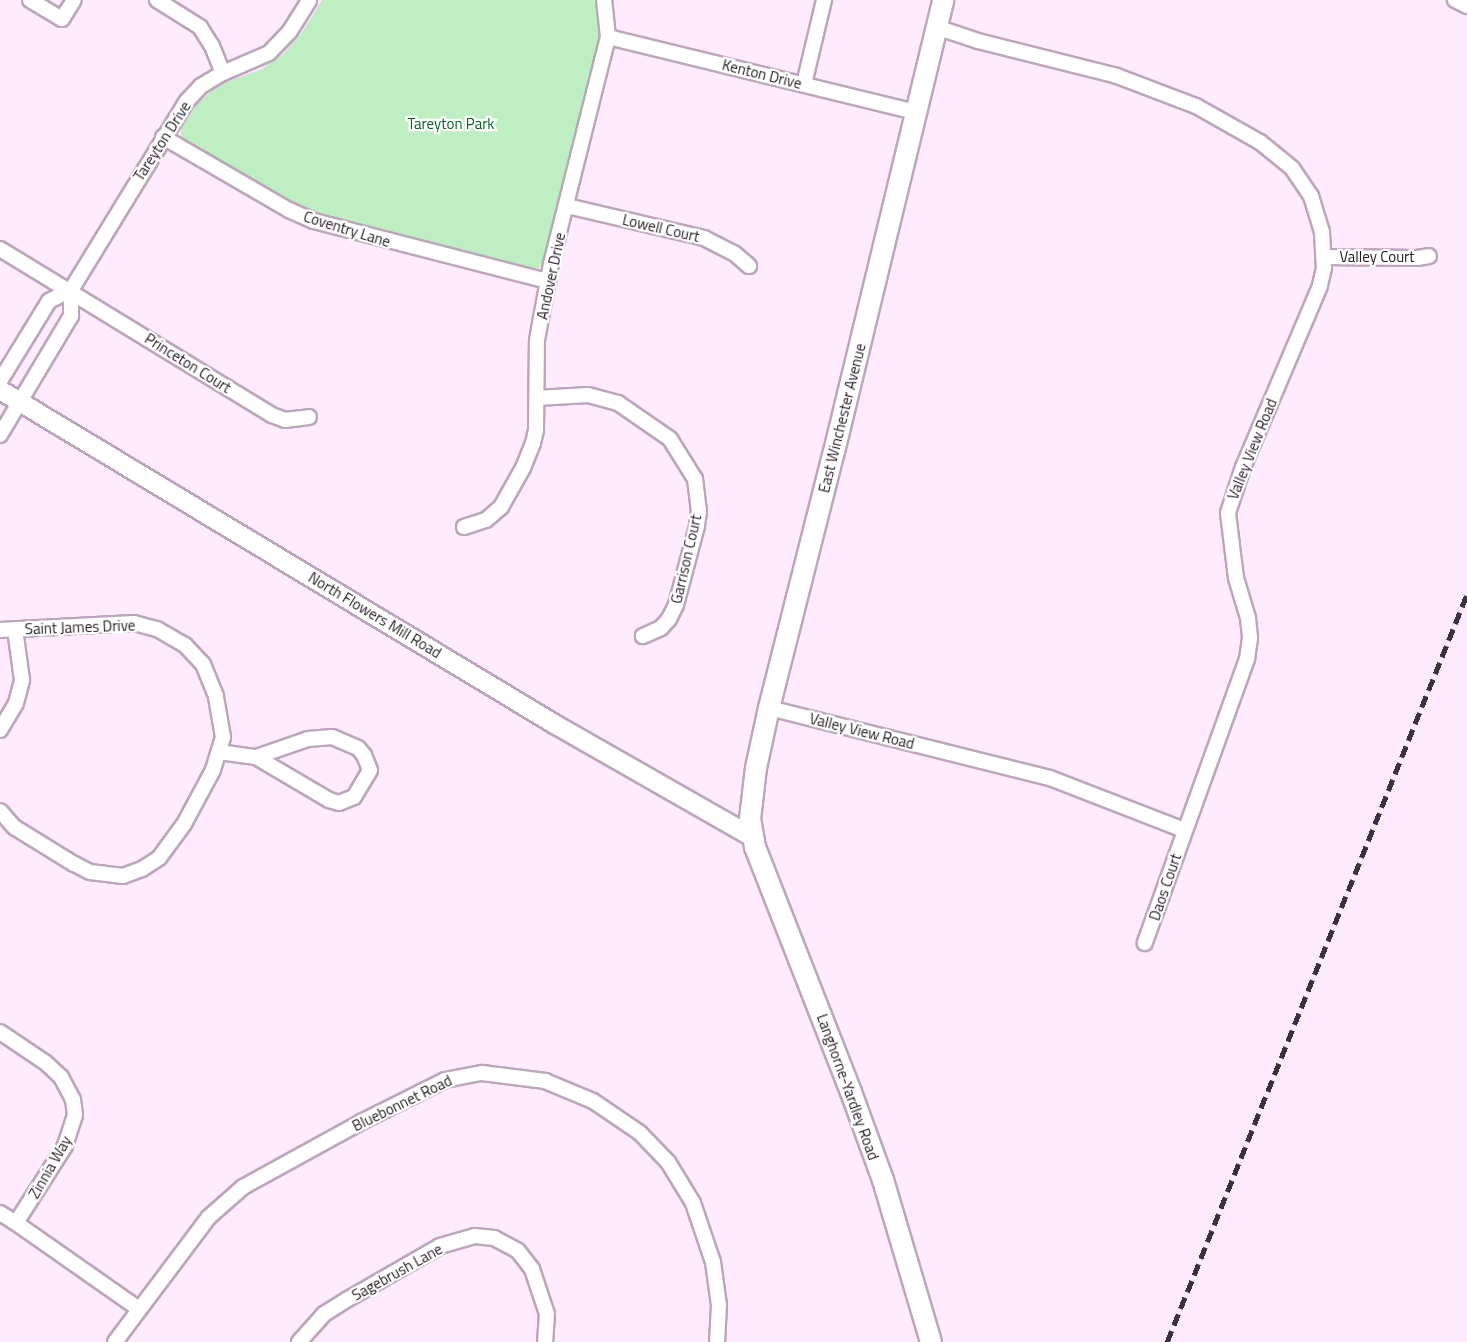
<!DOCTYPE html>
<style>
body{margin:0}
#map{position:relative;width:1467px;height:1342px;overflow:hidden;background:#feebfd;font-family:"Titillium Web",sans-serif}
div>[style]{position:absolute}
.green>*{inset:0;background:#beeec1}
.roads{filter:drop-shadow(2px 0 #bca6bb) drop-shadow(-2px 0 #bca6bb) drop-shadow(0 2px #bca6bb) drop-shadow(0 -2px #bca6bb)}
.minor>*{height:14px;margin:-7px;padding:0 7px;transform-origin:7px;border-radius:7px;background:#fff}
.tertiary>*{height:18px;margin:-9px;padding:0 9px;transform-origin:9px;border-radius:9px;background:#fff}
.secondary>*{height:20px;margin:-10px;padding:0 10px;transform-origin:10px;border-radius:10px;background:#fff}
.rail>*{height:4.5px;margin-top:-2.25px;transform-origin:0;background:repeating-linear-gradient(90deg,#3a313a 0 12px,transparent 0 18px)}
span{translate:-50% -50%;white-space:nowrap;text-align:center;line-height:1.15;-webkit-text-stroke:4.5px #fff;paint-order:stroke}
.street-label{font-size:15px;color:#211921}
.park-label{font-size:15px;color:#076321}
</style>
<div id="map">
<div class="green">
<div style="clip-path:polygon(322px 0,594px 0,599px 14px,600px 41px,547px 255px,539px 268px,531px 270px,320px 216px,278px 198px,186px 143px,181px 136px,181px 127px,195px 106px,218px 85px,262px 69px,284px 53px,301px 34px)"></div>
</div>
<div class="roads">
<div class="minor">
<div style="left:30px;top:0;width:37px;rotate:31deg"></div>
<div style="left:62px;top:19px;width:22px;rotate:-58deg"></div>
<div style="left:157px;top:0;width:51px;rotate:32.1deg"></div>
<div style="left:200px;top:27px;width:22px;rotate:58deg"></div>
<div style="left:212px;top:46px;width:29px;rotate:68deg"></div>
<div style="left:1455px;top:0;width:13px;rotate:27deg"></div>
<div style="left:936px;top:27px;width:44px;rotate:18.4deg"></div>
<div style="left:978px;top:41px;width:143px;rotate:14.1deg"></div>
<div style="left:1117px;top:76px;width:85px;rotate:20.8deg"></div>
<div style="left:1196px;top:106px;width:73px;rotate:29.4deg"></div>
<div style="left:1260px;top:142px;width:41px;rotate:39.1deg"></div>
<div style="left:1292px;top:168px;width:34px;rotate:56deg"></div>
<div style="left:1311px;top:196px;width:38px;rotate:73deg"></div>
<div style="left:1322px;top:232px;width:36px;rotate:87deg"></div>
<div style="left:1324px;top:268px;width:18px;rotate:103deg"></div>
<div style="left:1320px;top:286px;width:197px;rotate:113deg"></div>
<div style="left:1243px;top:467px;width:48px;rotate:108.1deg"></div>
<div style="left:1228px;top:513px;width:65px;rotate:83deg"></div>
<div style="left:1236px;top:578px;width:42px;rotate:73.3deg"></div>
<div style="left:1248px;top:618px;width:20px;rotate:84deg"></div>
<div style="left:1250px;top:638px;width:21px;rotate:98deg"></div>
<div style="left:1247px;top:659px;width:302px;rotate:109.8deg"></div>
<div style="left:608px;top:37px;width:316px;rotate:13.7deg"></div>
<div style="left:804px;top:84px;width:86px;rotate:-76.6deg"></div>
<div style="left:163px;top:137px;width:146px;rotate:30.1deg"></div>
<div style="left:289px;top:210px;width:27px;rotate:24deg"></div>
<div style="left:314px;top:221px;width:242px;rotate:14.4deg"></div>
<div style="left:567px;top:206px;width:141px;rotate:13.1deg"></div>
<div style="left:704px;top:238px;width:34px;rotate:27deg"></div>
<div style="left:734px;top:253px;width:20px;rotate:41deg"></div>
<div style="left:0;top:249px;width:319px;rotate:31.4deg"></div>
<div style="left:272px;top:415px;width:14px;rotate:21deg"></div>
<div style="left:285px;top:420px;width:24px;rotate:-7deg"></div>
<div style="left:1324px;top:257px;width:93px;rotate:0.6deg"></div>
<div style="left:1417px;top:258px;width:12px;rotate:-9deg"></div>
<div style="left:0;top:381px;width:94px;rotate:-58.5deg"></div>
<div style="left:49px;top:301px;width:25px;rotate:-27deg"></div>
<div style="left:537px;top:398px;width:51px;rotate:-3.4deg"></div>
<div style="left:588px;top:395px;width:31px;rotate:15deg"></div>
<div style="left:618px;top:403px;width:63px;rotate:34.7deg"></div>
<div style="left:670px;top:439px;width:47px;rotate:58deg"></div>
<div style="left:695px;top:479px;width:32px;rotate:83deg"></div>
<div style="left:699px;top:511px;width:15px;rotate:98deg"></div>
<div style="left:697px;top:526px;width:82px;rotate:104.9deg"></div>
<div style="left:676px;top:605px;width:16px;rotate:117deg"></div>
<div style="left:669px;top:619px;width:12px;rotate:132deg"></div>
<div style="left:661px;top:628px;width:20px;rotate:156deg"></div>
<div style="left:0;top:435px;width:139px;rotate:-59.2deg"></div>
<div style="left:71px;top:316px;width:26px;rotate:-90deg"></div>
<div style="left:71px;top:290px;width:222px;rotate:-58.5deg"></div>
<div style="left:187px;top:101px;width:21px;rotate:-47deg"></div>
<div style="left:201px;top:86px;width:26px;rotate:-31deg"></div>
<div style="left:223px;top:73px;width:50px;rotate:-23.5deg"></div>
<div style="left:269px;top:53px;width:30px;rotate:-46deg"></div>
<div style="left:290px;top:31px;width:36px;rotate:-58deg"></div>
<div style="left:464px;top:527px;width:23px;rotate:-18deg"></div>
<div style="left:486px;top:520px;width:20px;rotate:-41deg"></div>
<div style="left:501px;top:507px;width:45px;rotate:-60.6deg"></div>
<div style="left:523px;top:468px;width:27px;rotate:-68deg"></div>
<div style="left:533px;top:443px;width:13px;rotate:-77deg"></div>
<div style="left:536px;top:430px;width:90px;rotate:-89.4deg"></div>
<div style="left:537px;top:340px;width:77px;rotate:-79.6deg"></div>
<div style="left:551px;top:264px;width:234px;rotate:-75.9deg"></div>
<div style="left:608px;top:37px;width:37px;rotate:-96deg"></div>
<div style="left:0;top:630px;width:134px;rotate:-3deg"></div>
<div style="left:134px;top:623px;width:24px;rotate:15deg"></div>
<div style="left:157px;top:629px;width:32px;rotate:30deg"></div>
<div style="left:185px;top:645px;width:26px;rotate:47deg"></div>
<div style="left:203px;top:664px;width:35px;rotate:68deg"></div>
<div style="left:216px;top:697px;width:41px;rotate:80.1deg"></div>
<div style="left:223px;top:737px;width:34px;rotate:107deg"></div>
<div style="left:213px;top:770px;width:61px;rotate:118.2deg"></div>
<div style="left:184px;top:824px;width:42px;rotate:126.3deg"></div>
<div style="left:159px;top:858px;width:20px;rotate:147deg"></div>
<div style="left:142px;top:869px;width:20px;rotate:160deg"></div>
<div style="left:123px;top:876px;width:33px;rotate:-173deg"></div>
<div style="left:90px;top:872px;width:18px;rotate:-153deg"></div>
<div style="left:74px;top:864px;width:70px;rotate:-148.3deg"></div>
<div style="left:14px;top:827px;width:21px;rotate:-131deg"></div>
<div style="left:769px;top:708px;width:290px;rotate:14deg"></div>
<div style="left:1050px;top:778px;width:144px;rotate:21.2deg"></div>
<div style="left:0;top:730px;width:31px;rotate:-59deg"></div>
<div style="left:16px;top:703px;width:24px;rotate:-75deg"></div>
<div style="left:22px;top:680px;width:51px;rotate:-97.8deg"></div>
<div style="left:219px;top:752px;width:37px;rotate:8deg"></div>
<div style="left:256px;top:757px;width:85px;rotate:30.5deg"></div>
<div style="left:329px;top:800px;width:10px;rotate:17deg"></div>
<div style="left:339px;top:803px;width:16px;rotate:-22deg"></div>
<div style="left:354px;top:797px;width:31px;rotate:-59deg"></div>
<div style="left:370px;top:770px;width:16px;rotate:-112deg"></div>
<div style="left:364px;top:755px;width:9px;rotate:-131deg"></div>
<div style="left:358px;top:748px;width:28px;rotate:-157deg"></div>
<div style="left:332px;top:737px;width:24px;rotate:175deg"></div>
<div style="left:308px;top:739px;width:55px;rotate:160.9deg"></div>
<div style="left:0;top:1032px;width:55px;rotate:34deg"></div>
<div style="left:46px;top:1063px;width:21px;rotate:43deg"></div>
<div style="left:61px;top:1077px;width:26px;rotate:62deg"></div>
<div style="left:73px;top:1100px;width:15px;rotate:82deg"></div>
<div style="left:75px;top:1115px;width:33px;rotate:108deg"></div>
<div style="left:65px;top:1146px;width:91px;rotate:122.5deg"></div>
<div style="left:16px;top:1223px;width:19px;rotate:-148deg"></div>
<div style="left:16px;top:1223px;width:150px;rotate:35deg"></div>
<div style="left:115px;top:1342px;width:156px;rotate:-53.1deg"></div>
<div style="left:209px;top:1217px;width:45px;rotate:-41.4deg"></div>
<div style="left:243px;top:1187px;width:135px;rotate:-28.8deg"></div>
<div style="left:361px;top:1122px;width:94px;rotate:-26.6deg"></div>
<div style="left:445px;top:1080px;width:38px;rotate:-11deg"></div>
<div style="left:482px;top:1073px;width:64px;rotate:7.2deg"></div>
<div style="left:545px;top:1081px;width:52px;rotate:22.6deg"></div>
<div style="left:593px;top:1101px;width:57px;rotate:34.2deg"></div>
<div style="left:640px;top:1133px;width:40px;rotate:46deg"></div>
<div style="left:668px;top:1162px;width:48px;rotate:58.6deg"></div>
<div style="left:693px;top:1203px;width:62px;rotate:71.3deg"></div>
<div style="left:713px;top:1262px;width:43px;rotate:82.1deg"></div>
<div style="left:719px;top:1305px;width:37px;rotate:93deg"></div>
<div style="left:299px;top:1342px;width:38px;rotate:-48deg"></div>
<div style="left:324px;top:1314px;width:28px;rotate:-32deg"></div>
<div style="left:348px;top:1299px;width:106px;rotate:-29.9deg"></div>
<div style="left:440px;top:1246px;width:36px;rotate:-16deg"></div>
<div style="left:475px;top:1236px;width:19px;rotate:6deg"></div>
<div style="left:494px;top:1238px;width:27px;rotate:28deg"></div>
<div style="left:518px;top:1251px;width:23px;rotate:52deg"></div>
<div style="left:532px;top:1269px;width:47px;rotate:71.6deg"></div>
<div style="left:547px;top:1314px;width:28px;rotate:94deg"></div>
</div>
<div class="tertiary">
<div style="left:0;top:390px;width:649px;rotate:31.07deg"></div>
<div style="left:556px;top:725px;width:226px;rotate:29.7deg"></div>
</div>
<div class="secondary">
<div style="left:931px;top:1342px;width:169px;rotate:-106.5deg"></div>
<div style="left:883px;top:1180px;width:94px;rotate:-110deg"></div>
<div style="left:851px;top:1092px;width:263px;rotate:-111.4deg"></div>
<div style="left:755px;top:847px;width:28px;rotate:-100deg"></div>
<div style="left:750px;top:819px;width:51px;rotate:-83.3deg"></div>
<div style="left:756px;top:768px;width:61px;rotate:-77.8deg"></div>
<div style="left:769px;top:708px;width:264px;rotate:-75.8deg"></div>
<div style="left:834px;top:452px;width:465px;rotate:-76.4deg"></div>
</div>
</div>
<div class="rail">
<div style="left:1167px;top:1342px;width:806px;rotate:-68.15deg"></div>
</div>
<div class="street-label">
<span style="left:762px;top:74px;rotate:14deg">Kenton Drive</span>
<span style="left:162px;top:141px;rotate:-57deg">Tareyton Drive</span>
<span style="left:661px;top:228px;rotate:13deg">Lowell Court</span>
<span style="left:347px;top:229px;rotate:17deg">Coventry Lane</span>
<span style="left:1377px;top:257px">Valley Court</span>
<span style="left:551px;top:276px;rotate:-78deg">Andover Drive</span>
<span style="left:188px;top:363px;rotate:32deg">Princeton Court</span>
<span style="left:842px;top:418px;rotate:-76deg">East Winchester Avenue</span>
<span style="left:1252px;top:449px;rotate:-68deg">Valley View Road</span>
<span style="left:686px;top:559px;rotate:-77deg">Garrison Court</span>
<span style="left:375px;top:615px;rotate:31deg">North Flowers Mill Road</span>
<span style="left:80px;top:627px;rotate:-2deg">Saint James Drive</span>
<span style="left:862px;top:731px;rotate:14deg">Valley View Road</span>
<span style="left:1165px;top:887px;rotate:-71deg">Daos Court</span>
<span style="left:848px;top:1087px;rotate:70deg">Langhorne-Yardley Road</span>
<span style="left:402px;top:1103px;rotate:-26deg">Bluebonnet Road</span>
<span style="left:50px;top:1167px;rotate:-60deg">Zinnia Way</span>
<span style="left:397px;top:1272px;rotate:-29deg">Sagebrush Lane</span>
</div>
<div class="park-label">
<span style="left:451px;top:124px">Tareyton Park</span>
</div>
</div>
